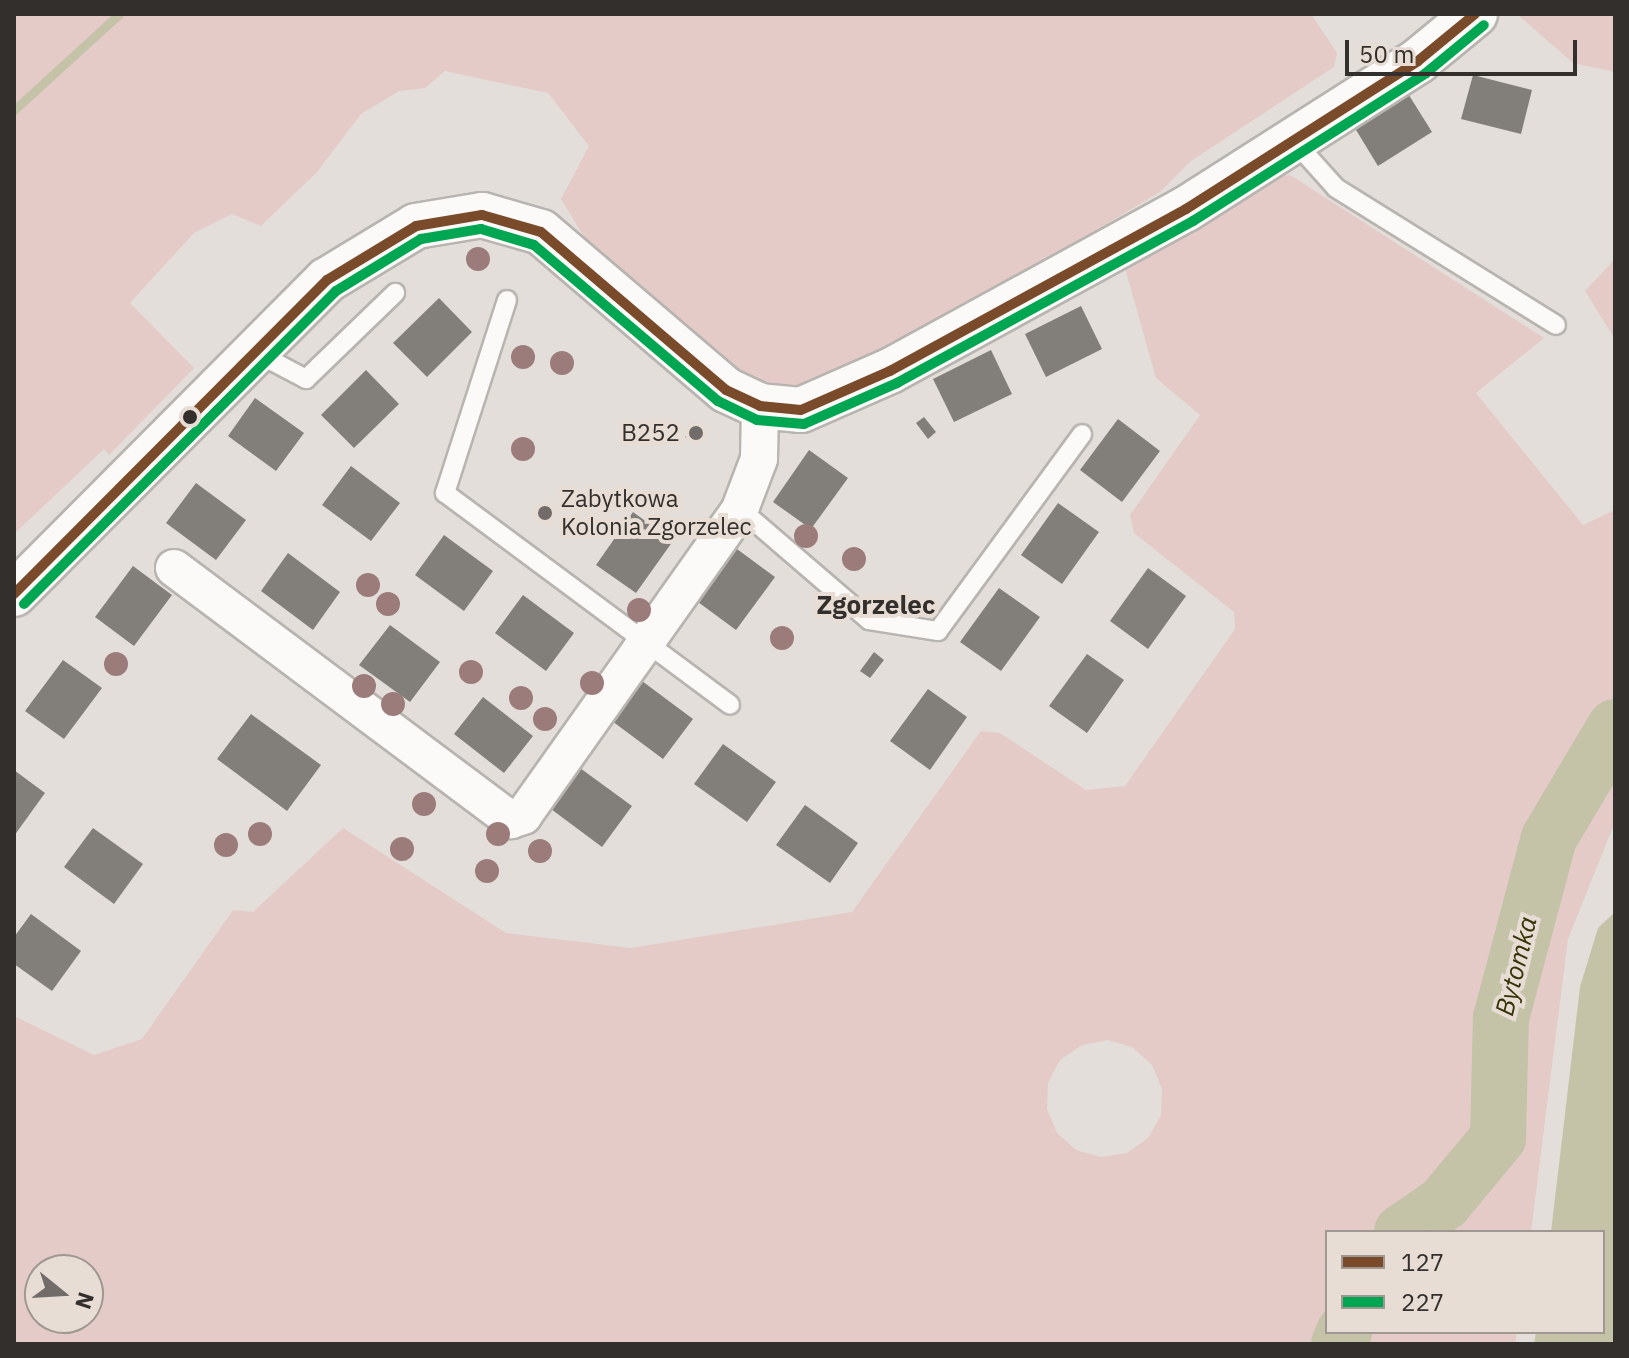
<!DOCTYPE html>
<style>
body{margin:0}
#map{position:relative;width:1629px;height:1358px;overflow:hidden;background:#e3ded9;font-family:"IBM Plex Sans",sans-serif}
div>[style]{position:absolute}
.green>*{inset:0;background:#e4cbc8}
.water>*{inset:0;background:#c4c3a8}
.stream>*{height:9px;margin:-4.5px;padding:0 4.5px;transform-origin:4.5px;border-radius:4.5px;background:#c4c3a8}
.river>*{height:56px;margin:-28px;padding:0 28px;transform-origin:28px;border-radius:28px;background:#c4c3a8}
.building>*{inset:0;background:#827f7b}
.roads{filter:drop-shadow(2px 0 #b8b4b0) drop-shadow(-2px 0 #b8b4b0) drop-shadow(0 2px #b8b4b0) drop-shadow(0 -2px #b8b4b0)}
.service>*{height:18px;margin:-9px;padding:0 9px;transform-origin:9px;border-radius:9px;background:#fbfaf9}
.minor>*{height:36px;margin:-18px;padding:0 18px;transform-origin:18px;border-radius:18px;background:#fbfaf9}
.tertiary>*{height:44px;margin:-22px;padding:0 22px;transform-origin:22px;border-radius:22px;background:#fbfaf9}
.bus-1>*{height:10px;margin:-5px;padding:0 5px;transform-origin:5px;border-radius:5px;background:#7a4b2a}
.bus-2>*{height:10px;margin:-5px;padding:0 5px;transform-origin:5px;border-radius:5px;background:#00a651}
.trees>*{width:24px;height:24px;margin:-12px;border-radius:50%;background:#9c7c7a}
.dots>*{width:22px;height:22px;translate:-50% -50%;box-sizing:border-box;border:4px solid #e7ddd5;border-radius:50%}
span{translate:-50% -50%;white-space:nowrap;text-align:center;line-height:1.15;-webkit-text-stroke:8px #e7ddd5;paint-order:stroke}
.poi-label{font-size:24px;color:#332f2c}
.right{translate:-100% -50%;text-align:right}
.left{translate:0 -50%;text-align:left}
.neighbourhood-label{font-size:26px;color:#332f2c;font-weight:700}
.water-label{font-size:26px;color:#353305;font-style:italic}
.frame{position:absolute;inset:0;border:16px solid #332f2c;pointer-events:none}
.legend{position:absolute;left:1325px;top:1230px;width:280px;height:104px;box-sizing:border-box;background:#e7ddd5;border:2px solid #9f9791;margin:0;padding:10px 14px;list-style:none;font-size:24px;color:#332f2c}
.legend li{display:flex;align-items:center;gap:16px;height:40px}
.legend b{width:40px;border:2px solid #9f9791}
.north{position:absolute;left:24px;top:1254px;width:80px;height:80px;box-sizing:border-box;background:#e7ddd5;border:2px solid #9f9791;border-radius:50%;rotate:108deg;font-size:22px;font-weight:700;line-height:32px;text-align:center;color:#332f2c}
.north::after{content:'';display:block;margin:auto;width:28px;height:36px;background:#716c69;clip-path:polygon(50% 0,100% 100%,50% 72%,0 100%)}
.scale{position:absolute;left:1345px;top:40px;width:232px;height:36px;box-sizing:border-box;border:4px solid #332f2c;border-top:0;padding-left:10px;font-size:24px;line-height:28px;white-space:nowrap;color:#332f2c;-webkit-text-stroke:6px #e7ddd5;paint-order:stroke}
</style>
<div id="map">
<div class="green">
<div style="clip-path:polygon(14px 14px,1311px 14px,1337px 53px,1334px 67px,1191px 161px,1160px 192px,991px 293px,817px 386px,795px 389px,740px 376px,589px 245px,561px 199px,589px 146px,548px 93px,445px 71px,425px 88px,399px 91px,361px 114px,317px 172px,261px 226px,232px 214px,194px 233px,130px 303px,194px 368px,109px 455px,104px 449px,14px 534px)"></div>
<div style="clip-path:polygon(1517px 14px,1615px 14px,1615px 72px,1573px 63px)"></div>
<div style="clip-path:polygon(evenodd,1290px 175px,1544px 338px,1476px 393px,1583px 525px,1615px 510px,1615px 822px,1568px 939px,1531px 1232px,1327px 1232px,1327px 1332px,1517px 1332px,1515px 1344px,14px 1344px,14px 1016px,94px 1055px,142px 1039px,233px 910px,253px 912px,343px 828px,506px 933px,631px 948px,852px 912px,981px 731px,1000px 733px,1086px 790px,1125px 786px,1235px 629px,1234px 612px,1134px 533px,1130px 515px,1200px 415px,1156px 378px,1123px 261px,1270px 177px,1290px 175px,1108px 1040px,1132px 1047px,1152px 1065px,1162px 1089px,1161px 1115px,1148px 1138px,1127px 1153px,1101px 1157px,1076px 1150px,1057px 1133px,1047px 1109px,1048px 1083px,1060px 1060px,1082px 1045px,1108px 1040px,1290px 175px,40px 1270px,88px 1270px,88px 1318px,40px 1318px,40px 1270px)"></div>
<div style="clip-path:polygon(1615px 259px,1615px 339px,1585px 291px)"></div>
</div>
<div class="water">
<div style="clip-path:polygon(1615px 912px,1615px 1344px,1534px 1344px,1536px 1332px,1603px 1332px,1603px 1232px,1551px 1232px,1580px 987px,1598px 928px)"></div>
</div>
<div class="stream">
<div style="left:14px;top:110px;width:142px;rotate:-42.4deg"></div>
</div>
<div class="river">
<div style="left:1402px;top:1232px;width:51px;rotate:-34.6deg"></div>
<div style="left:1444px;top:1203px;width:85px;rotate:-50.3deg"></div>
<div style="left:1498px;top:1138px;width:120px;rotate:-88.6deg"></div>
<div style="left:1501px;top:1018px;width:186px;rotate:-75.1deg"></div>
<div style="left:1549px;top:838px;width:129px;rotate:-59.3deg"></div>
<div style="left:1339px;top:1344px;width:13px;rotate:-67deg"></div>
</div>
<div class="building">
<div style="clip-path:polygon(1473px 75px,1532px 90px,1521px 134px,1461px 119px)"></div>
<div style="clip-path:polygon(1407px 92px,1432px 132px,1378px 166px,1353px 125px)"></div>
<div style="clip-path:polygon(439px 298px,472px 332px,427px 377px,393px 343px)"></div>
<div style="clip-path:polygon(1081px 306px,1102px 349px,1046px 377px,1025px 334px)"></div>
<div style="clip-path:polygon(991px 350px,1012px 394px,954px 422px,933px 379px)"></div>
<div style="clip-path:polygon(366px 370px,399px 404px,354px 448px,321px 415px)"></div>
<div style="clip-path:polygon(255px 398px,304px 433px,276px 471px,228px 436px)"></div>
<div style="clip-path:polygon(924px 417px,936px 432px,928px 439px,916px 423px)"></div>
<div style="clip-path:polygon(1118px 419px,1160px 451px,1122px 502px,1080px 470px)"></div>
<div style="clip-path:polygon(695px 422px,706px 430px,696px 444px,685px 437px)"></div>
<div style="clip-path:polygon(809px 450px,848px 478px,811px 529px,773px 502px)"></div>
<div style="clip-path:polygon(351px 466px,400px 503px,371px 541px,322px 505px)"></div>
<div style="clip-path:polygon(196px 483px,246px 520px,216px 560px,166px 523px)"></div>
<div style="clip-path:polygon(1058px 503px,1099px 532px,1062px 584px,1021px 555px)"></div>
<div style="clip-path:polygon(633px 512px,673px 541px,636px 593px,596px 565px)"></div>
<div style="clip-path:polygon(444px 535px,493px 571px,464px 611px,415px 575px)"></div>
<div style="clip-path:polygon(737px 549px,775px 577px,736px 630px,698px 602px)"></div>
<div style="clip-path:polygon(288px 553px,340px 592px,313px 630px,261px 591px)"></div>
<div style="clip-path:polygon(133px 566px,172px 595px,134px 646px,95px 617px)"></div>
<div style="clip-path:polygon(1148px 568px,1186px 596px,1148px 649px,1110px 621px)"></div>
<div style="clip-path:polygon(999px 588px,1040px 617px,1001px 671px,960px 642px)"></div>
<div style="clip-path:polygon(523px 595px,574px 633px,546px 671px,495px 633px)"></div>
<div style="clip-path:polygon(390px 625px,440px 662px,410px 702px,359px 665px)"></div>
<div style="clip-path:polygon(874px 652px,884px 660px,870px 678px,860px 671px)"></div>
<div style="clip-path:polygon(1087px 654px,1124px 680px,1087px 733px,1049px 706px)"></div>
<div style="clip-path:polygon(63px 660px,102px 688px,64px 739px,25px 711px)"></div>
<div style="clip-path:polygon(642px 681px,693px 719px,663px 759px,612px 721px)"></div>
<div style="clip-path:polygon(928px 689px,967px 717px,930px 770px,890px 741px)"></div>
<div style="clip-path:polygon(483px 697px,533px 736px,504px 773px,454px 734px)"></div>
<div style="clip-path:polygon(251px 714px,321px 765px,287px 811px,217px 759px)"></div>
<div style="clip-path:polygon(723px 744px,776px 782px,747px 822px,694px 784px)"></div>
<div style="clip-path:polygon(580px 768px,632px 806px,602px 847px,551px 809px)"></div>
<div style="clip-path:polygon(14px 770px,45px 793px,14px 836px)"></div>
<div style="clip-path:polygon(805px 805px,858px 843px,830px 883px,776px 845px)"></div>
<div style="clip-path:polygon(93px 828px,143px 864px,114px 904px,64px 867px)"></div>
<div style="clip-path:polygon(31px 914px,81px 951px,52px 991px,14px 964px,14px 937px)"></div>
</div>
<div class="roads">
<div class="service">
<div style="left:1293px;top:140px;width:64px;rotate:48.1deg"></div>
<div style="left:1336px;top:188px;width:259px;rotate:31.9deg"></div>
<div style="left:507px;top:300px;width:203px;rotate:107.8deg"></div>
<div style="left:445px;top:493px;width:355px;rotate:36.6deg"></div>
<div style="left:255px;top:352px;width:58px;rotate:27.9deg"></div>
<div style="left:306px;top:379px;width:124px;rotate:-44deg"></div>
<div style="left:740px;top:509px;width:170px;rotate:40.7deg"></div>
<div style="left:869px;top:620px;width:70px;rotate:9.1deg"></div>
<div style="left:938px;top:631px;width:244px;rotate:-53.8deg"></div>
</div>
<div class="minor">
<div style="left:174px;top:568px;width:421px;rotate:36.8deg"></div>
<div style="left:511px;top:820px;width:13px;rotate:-18deg"></div>
<div style="left:523px;top:816px;width:376px;rotate:-54.7deg"></div>
<div style="left:740px;top:509px;width:53px;rotate:-69.2deg"></div>
<div style="left:759px;top:459px;width:53px;rotate:-88.9deg"></div>
</div>
<div class="tertiary">
<div style="left:14px;top:594px;width:443px;rotate:-45.1deg"></div>
<div style="left:327px;top:280px;width:104px;rotate:-31.2deg"></div>
<div style="left:416px;top:226px;width:67px;rotate:-9.5deg"></div>
<div style="left:482px;top:215px;width:61px;rotate:16.1deg"></div>
<div style="left:541px;top:232px;width:243px;rotate:40.5deg"></div>
<div style="left:726px;top:390px;width:38px;rotate:25deg"></div>
<div style="left:760px;top:406px;width:41px;rotate:5.6deg"></div>
<div style="left:801px;top:410px;width:97px;rotate:-23.7deg"></div>
<div style="left:890px;top:371px;width:337px;rotate:-28.7deg"></div>
<div style="left:1186px;top:209px;width:275px;rotate:-32.5deg"></div>
<div style="left:1418px;top:61px;width:74px;rotate:-39.5deg"></div>
</div>
</div>
<div class="bus-1">
<div style="left:14px;top:594px;width:443px;rotate:-45.1deg"></div>
<div style="left:327px;top:280px;width:104px;rotate:-31.2deg"></div>
<div style="left:416px;top:226px;width:67px;rotate:-9.5deg"></div>
<div style="left:482px;top:215px;width:61px;rotate:16.1deg"></div>
<div style="left:541px;top:232px;width:243px;rotate:40.5deg"></div>
<div style="left:726px;top:390px;width:38px;rotate:25deg"></div>
<div style="left:760px;top:406px;width:41px;rotate:5.6deg"></div>
<div style="left:801px;top:410px;width:97px;rotate:-23.7deg"></div>
<div style="left:890px;top:371px;width:337px;rotate:-28.7deg"></div>
<div style="left:1186px;top:209px;width:275px;rotate:-32.5deg"></div>
<div style="left:1418px;top:61px;width:74px;rotate:-39.5deg"></div>
</div>
<div class="bus-2">
<div style="left:24px;top:604px;width:442px;rotate:-45.1deg"></div>
<div style="left:336px;top:291px;width:100px;rotate:-31.5deg"></div>
<div style="left:421px;top:239px;width:61px;rotate:-9.5deg"></div>
<div style="left:481px;top:229px;width:55px;rotate:16.8deg"></div>
<div style="left:534px;top:245px;width:241px;rotate:40.3deg"></div>
<div style="left:718px;top:401px;width:43px;rotate:26deg"></div>
<div style="left:757px;top:420px;width:47px;rotate:4.9deg"></div>
<div style="left:804px;top:424px;width:102px;rotate:-23.8deg"></div>
<div style="left:897px;top:383px;width:337px;rotate:-28.7deg"></div>
<div style="left:1193px;top:221px;width:276px;rotate:-32.4deg"></div>
<div style="left:1426px;top:73px;width:75px;rotate:-39.6deg"></div>
</div>
<div class="trees">
<div style="left:478px;top:259px"></div>
<div style="left:523px;top:357px"></div>
<div style="left:562px;top:363px"></div>
<div style="left:523px;top:449px"></div>
<div style="left:806px;top:536px"></div>
<div style="left:854px;top:559px"></div>
<div style="left:368px;top:585px"></div>
<div style="left:388px;top:604px"></div>
<div style="left:639px;top:610px"></div>
<div style="left:782px;top:638px"></div>
<div style="left:116px;top:664px"></div>
<div style="left:471px;top:672px"></div>
<div style="left:592px;top:683px"></div>
<div style="left:364px;top:686px"></div>
<div style="left:521px;top:698px"></div>
<div style="left:393px;top:704px"></div>
<div style="left:545px;top:719px"></div>
<div style="left:424px;top:804px"></div>
<div style="left:260px;top:834px"></div>
<div style="left:498px;top:834px"></div>
<div style="left:226px;top:845px"></div>
<div style="left:402px;top:849px"></div>
<div style="left:540px;top:851px"></div>
<div style="left:487px;top:871px"></div>
</div>
<div class="dots">
<div style="left:190px;top:417px;background:#332f2c"></div>
<div style="left:696px;top:433px;background:#716c69"></div>
<div style="left:545px;top:513px;background:#716c69"></div>
</div>
<div class="poi-label">
<span class="right" style="left:680px;top:433px">B252</span>
<span class="left" style="left:561px;top:513px">Zabytkowa<br>Kolonia Zgorzelec</span>
</div>
<div class="neighbourhood-label">
<span style="left:876px;top:605px">Zgorzelec</span>
</div>
<div class="water-label">
<span style="left:1516px;top:966px;rotate:-76deg">Bytomka</span>
</div>
<div class="frame"></div>
<ul class="legend">
<li><b style="height:10px;background:#7a4b2a"></b>127</li>
<li><b style="height:10px;background:#00a651"></b>227</li>
</ul>
<div class="north">N</div>
<div class="scale">50 m</div>
</div>
